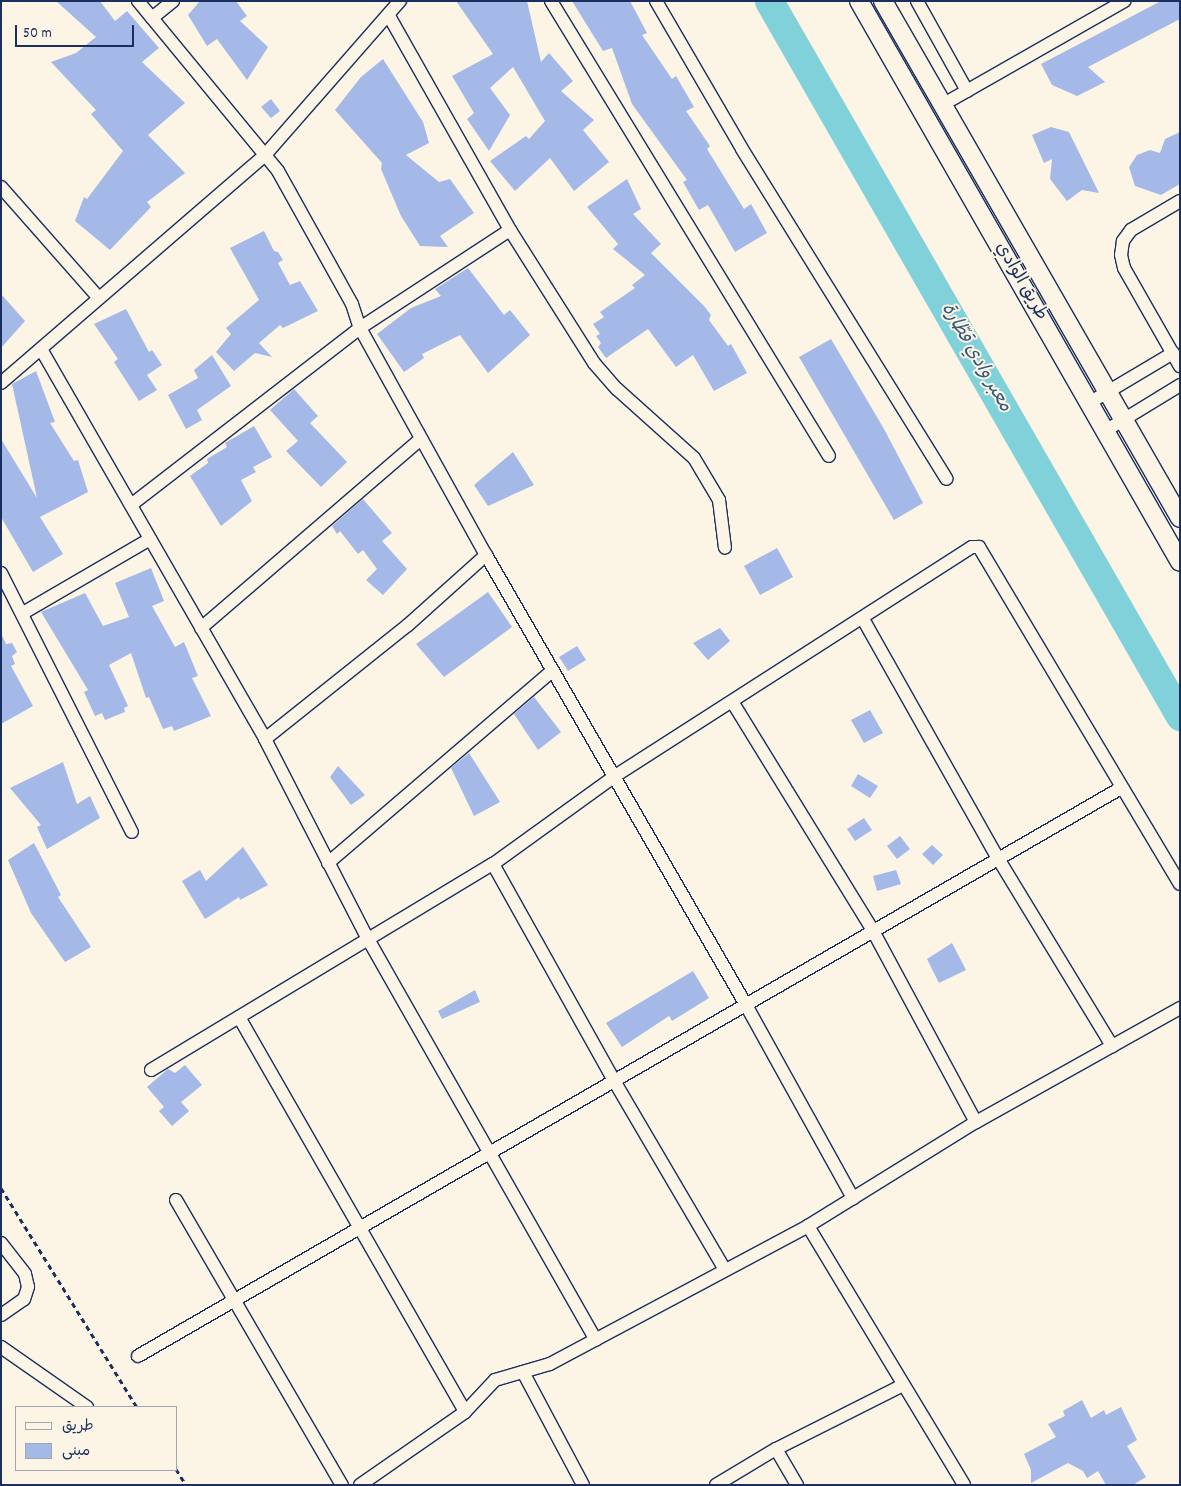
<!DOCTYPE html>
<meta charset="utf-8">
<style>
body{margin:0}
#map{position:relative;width:1181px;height:1486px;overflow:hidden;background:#fcf5e5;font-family:Dekko,"Playpen Sans Arabic",sans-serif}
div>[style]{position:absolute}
.river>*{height:29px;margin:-14.5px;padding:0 14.5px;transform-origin:14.5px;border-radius:14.5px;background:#81d1da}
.building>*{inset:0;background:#a4b9e7}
.path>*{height:3px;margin-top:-1.5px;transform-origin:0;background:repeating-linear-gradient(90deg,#1b2f5e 0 5px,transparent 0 9px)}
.roads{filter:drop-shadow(1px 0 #1b2f5e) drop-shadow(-1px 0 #1b2f5e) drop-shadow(0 1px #1b2f5e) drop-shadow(0 -1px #1b2f5e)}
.street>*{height:12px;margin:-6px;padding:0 6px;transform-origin:6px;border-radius:6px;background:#fcf5e5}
.secondary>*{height:18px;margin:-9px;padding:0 9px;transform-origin:9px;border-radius:9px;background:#fcf5e5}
span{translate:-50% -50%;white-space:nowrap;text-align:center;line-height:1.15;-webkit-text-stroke:4px #fcf5e5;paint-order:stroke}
.street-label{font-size:18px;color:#1b2f5e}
.water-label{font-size:19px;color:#34587d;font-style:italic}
.frame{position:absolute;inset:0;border:2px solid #1b2f5e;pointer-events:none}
.legend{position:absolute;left:15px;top:1406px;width:162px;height:65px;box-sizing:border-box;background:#fcf5e5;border:1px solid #a2a6af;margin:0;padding:6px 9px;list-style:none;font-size:15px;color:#1b2f5e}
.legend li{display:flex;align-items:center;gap:10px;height:25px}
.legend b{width:25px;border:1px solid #a2a6af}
.scale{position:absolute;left:15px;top:25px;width:119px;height:22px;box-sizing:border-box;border:2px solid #1b2f5e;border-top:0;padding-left:6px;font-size:15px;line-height:18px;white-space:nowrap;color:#1b2f5e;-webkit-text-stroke:4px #fcf5e5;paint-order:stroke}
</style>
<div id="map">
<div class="river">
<div style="left:769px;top:1px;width:825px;rotate:60.11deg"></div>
</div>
<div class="building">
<div style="clip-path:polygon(56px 1px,100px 1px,115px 21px,127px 11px,159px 48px,142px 62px,185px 103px,148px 135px,185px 173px,147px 202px,151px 207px,110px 250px,75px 221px,84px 197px,87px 199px,123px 151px,91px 114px,96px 110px,51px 62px,76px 53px,96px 37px)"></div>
<div style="clip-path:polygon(200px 1px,236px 1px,247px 16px,240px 21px,268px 47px,247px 80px,217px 39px,207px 46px,188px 15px)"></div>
<div style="clip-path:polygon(456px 1px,527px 1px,541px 62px,549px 53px,573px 81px,561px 91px,594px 120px,583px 130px,609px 162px,574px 191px,550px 158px,515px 191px,490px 161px,526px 136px,529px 139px,545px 121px,513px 67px,490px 88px,510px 115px,489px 151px,467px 119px,474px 113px,452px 76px,493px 54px)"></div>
<div style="clip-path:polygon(572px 1px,630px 1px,647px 33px,642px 35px,672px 79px,676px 76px,694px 107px,686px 111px,710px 146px,707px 149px,744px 209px,751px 204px,767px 233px,735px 252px,708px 205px,699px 210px,683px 182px,687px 180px,632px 104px,612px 48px,603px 51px)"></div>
<div style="clip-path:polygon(1161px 1px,1180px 1px,1180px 19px,1088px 67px,1105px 82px,1077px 96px,1052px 85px,1041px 64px)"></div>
<div style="clip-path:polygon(383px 59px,423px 122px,429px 143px,406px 155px,439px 182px,450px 179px,474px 213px,440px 236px,448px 247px,420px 246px,401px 216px,381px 169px,382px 163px,335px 110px,361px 77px)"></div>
<div style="clip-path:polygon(271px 99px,280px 111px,271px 118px,261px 107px)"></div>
<div style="clip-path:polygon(1051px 127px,1069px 132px,1099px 193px,1082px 190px,1067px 201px,1050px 179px,1052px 159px,1044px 163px,1032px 135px)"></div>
<div style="clip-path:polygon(1180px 132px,1180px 184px,1161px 195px,1135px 186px,1129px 167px,1137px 155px,1150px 150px,1160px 153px,1165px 139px)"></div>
<div style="clip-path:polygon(627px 179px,641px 209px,633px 214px,661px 244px,651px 253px,704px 306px,711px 315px,709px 320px,728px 346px,731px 344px,747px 373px,714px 391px,693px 355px,676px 367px,648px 329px,606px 358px,598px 347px,601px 343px,596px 336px,600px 334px,593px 324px,604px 317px,600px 312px,635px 288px,632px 285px,645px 275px,613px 249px,618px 244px,587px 207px)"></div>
<div style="clip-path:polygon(264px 231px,274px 251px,278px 252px,283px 260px,278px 263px,290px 285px,300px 281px,318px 311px,283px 328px,280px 325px,259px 343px,272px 357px,255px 353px,234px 371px,216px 352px,231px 334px,226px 328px,259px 300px,230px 248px)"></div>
<div style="clip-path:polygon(468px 268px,504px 315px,510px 310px,530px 335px,488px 373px,460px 335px,422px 354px,424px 358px,404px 372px,377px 334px,411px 308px,441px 296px,435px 289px)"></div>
<div style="clip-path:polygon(1px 294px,25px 321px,1px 348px)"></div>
<div style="clip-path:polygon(126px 309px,149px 352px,152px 350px,162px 365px,147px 375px,157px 390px,139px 401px,114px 362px,118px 359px,94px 324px)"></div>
<div style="clip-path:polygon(831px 339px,884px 429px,923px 503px,894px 520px,799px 357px)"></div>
<div style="clip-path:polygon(212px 355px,231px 386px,197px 410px,202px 420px,186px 429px,168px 395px,198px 378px,194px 370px)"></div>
<div style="clip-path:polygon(36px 371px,55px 422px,50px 423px,74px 461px,78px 460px,88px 492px,40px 517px,63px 554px,33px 572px,1px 517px,1px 439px,37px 498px,12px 384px)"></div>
<div style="clip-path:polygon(294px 389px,318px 416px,310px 423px,347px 462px,321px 487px,286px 451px,298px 441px,270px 410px)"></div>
<div style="clip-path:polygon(254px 426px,272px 457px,253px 467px,256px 472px,241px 480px,252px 501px,221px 526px,190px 476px,208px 463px,207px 459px,227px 447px,225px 443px)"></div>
<div style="clip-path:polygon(513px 452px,534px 485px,488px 506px,474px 485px)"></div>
<div style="clip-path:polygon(363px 499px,392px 533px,382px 541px,407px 569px,383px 595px,366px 580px,377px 569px,363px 550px,358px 554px,340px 531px,337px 534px,332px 526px)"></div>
<div style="clip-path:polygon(777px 548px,793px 577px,760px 595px,744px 566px)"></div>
<div style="clip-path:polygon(151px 568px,164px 601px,152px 606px,175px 647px,184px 642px,198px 676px,192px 678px,211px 716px,174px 731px,172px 726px,163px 729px,149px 697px,146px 698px,131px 653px,109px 665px,128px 706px,124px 708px,125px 712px,105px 720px,102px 713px,95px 716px,84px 692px,88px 690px,41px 612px,85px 593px,103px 626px,129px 617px,115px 583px)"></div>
<div style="clip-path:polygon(488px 592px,512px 627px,444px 677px,416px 644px)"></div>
<div style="clip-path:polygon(720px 628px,730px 641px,708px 660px,693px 643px)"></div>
<div style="clip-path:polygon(1px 633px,6px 644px,12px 643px,17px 652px,12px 656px,15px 664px,11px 666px,33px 706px,1px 724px)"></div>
<div style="clip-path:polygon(577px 646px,586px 660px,568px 671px,559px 657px)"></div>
<div style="clip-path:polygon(534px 697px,561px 732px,538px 750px,514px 714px)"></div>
<div style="clip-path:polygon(870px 710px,883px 733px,864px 743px,851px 720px)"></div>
<div style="clip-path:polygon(469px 753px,500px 802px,474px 816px,451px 768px)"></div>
<div style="clip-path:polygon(63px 762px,77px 804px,90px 796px,100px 818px,47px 849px,37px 827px,41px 825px,10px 788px)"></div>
<div style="clip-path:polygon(338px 766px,365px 795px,351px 805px,330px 777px)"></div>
<div style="clip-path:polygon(858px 774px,878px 786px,870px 798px,851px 786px)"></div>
<div style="clip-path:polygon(864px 818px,872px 830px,855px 841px,847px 829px)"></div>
<div style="clip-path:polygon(900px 836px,910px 849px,897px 859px,887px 846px)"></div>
<div style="clip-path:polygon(34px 843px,61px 895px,58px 897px,91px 947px,65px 962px,31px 913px,8px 860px)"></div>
<div style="clip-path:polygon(932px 845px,943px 855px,933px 865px,922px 854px)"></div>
<div style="clip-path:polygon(243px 847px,268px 885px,240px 900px,239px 897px,205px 919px,182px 881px,200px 870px,206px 881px)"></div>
<div style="clip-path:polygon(896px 870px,901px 884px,877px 891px,873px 876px)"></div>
<div style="clip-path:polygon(952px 943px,966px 970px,939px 983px,927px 959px)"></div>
<div style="clip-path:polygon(693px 971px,709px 998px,672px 1021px,669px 1016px,622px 1047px,606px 1023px)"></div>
<div style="clip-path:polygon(475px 990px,480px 1002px,442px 1019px,438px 1011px)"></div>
<div style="clip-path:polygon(185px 1065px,202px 1085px,181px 1102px,189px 1111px,172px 1126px,159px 1111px,164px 1107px,147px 1087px,168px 1069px,175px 1073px)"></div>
<div style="clip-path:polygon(1082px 1400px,1091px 1418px,1104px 1410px,1106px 1415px,1121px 1407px,1137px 1440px,1127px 1446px,1146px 1477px,1133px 1485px,1106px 1485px,1098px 1471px,1087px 1478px,1083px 1471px,1068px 1463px,1031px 1483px,1031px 1470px,1024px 1454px,1056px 1437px,1048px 1424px,1065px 1416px,1063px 1411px)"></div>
</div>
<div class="path">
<div style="left:1px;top:1188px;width:258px;rotate:58.2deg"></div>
<div style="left:176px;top:1469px;width:19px;rotate:58deg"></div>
</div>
<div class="roads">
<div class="street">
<div style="left:138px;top:1px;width:220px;rotate:50.5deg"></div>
<div style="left:278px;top:171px;width:152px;rotate:60.9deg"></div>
<div style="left:352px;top:304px;width:25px;rotate:72deg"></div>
<div style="left:360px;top:328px;width:260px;rotate:61deg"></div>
<div style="left:486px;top:555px;width:520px;rotate:59.98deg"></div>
<div style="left:746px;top:1005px;width:221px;rotate:61deg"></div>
<div style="left:551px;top:1px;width:533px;rotate:58.58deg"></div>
<div style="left:656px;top:1px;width:171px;rotate:59.8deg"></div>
<div style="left:742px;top:149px;width:388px;rotate:58.2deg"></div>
<div style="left:917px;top:1px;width:103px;rotate:60.9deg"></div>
<div style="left:389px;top:16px;width:246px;rotate:60.5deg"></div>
<div style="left:510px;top:230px;width:157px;rotate:57.7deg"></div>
<div style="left:594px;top:363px;width:35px;rotate:49deg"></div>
<div style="left:617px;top:389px;width:103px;rotate:41.9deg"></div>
<div style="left:694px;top:458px;width:49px;rotate:59.2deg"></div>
<div style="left:719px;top:500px;width:48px;rotate:82.9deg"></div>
<div style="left:152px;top:18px;width:27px;rotate:-39deg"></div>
<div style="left:942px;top:105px;width:210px;rotate:-29.7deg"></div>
<div style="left:1px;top:187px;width:148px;rotate:48.6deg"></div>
<div style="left:1180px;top:201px;width:57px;rotate:149.4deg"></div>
<div style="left:1131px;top:230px;width:14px;rotate:126deg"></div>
<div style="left:1123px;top:241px;width:14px;rotate:98deg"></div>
<div style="left:1121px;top:255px;width:13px;rotate:77deg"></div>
<div style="left:1124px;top:268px;width:113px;rotate:60.3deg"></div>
<div style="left:41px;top:349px;width:450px;rotate:60.1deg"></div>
<div style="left:265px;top:739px;width:225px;rotate:62.8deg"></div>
<div style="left:368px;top:939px;width:461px;rotate:60.4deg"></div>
<div style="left:1px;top:383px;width:349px;rotate:-40.8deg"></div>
<div style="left:265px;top:155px;width:205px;rotate:-48.8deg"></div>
<div style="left:1089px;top:403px;width:98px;rotate:-30.8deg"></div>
<div style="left:1105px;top:431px;width:88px;rotate:-31.5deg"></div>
<div style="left:131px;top:505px;width:289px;rotate:-37.7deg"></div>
<div style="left:360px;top:328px;width:179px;rotate:-33.2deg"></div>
<div style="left:1px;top:573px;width:290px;rotate:63.2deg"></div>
<div style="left:23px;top:613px;width:147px;rotate:-30.2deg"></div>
<div style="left:863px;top:619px;width:277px;rotate:60.6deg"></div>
<div style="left:999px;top:860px;width:218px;rotate:58.7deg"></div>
<div style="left:201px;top:628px;width:290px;rotate:-40.7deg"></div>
<div style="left:733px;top:703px;width:268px;rotate:58.4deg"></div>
<div style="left:873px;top:931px;width:217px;rotate:61.7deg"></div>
<div style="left:265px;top:739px;width:183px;rotate:-38.6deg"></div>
<div style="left:408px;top:625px;width:105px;rotate:-41.9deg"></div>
<div style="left:328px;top:863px;width:296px;rotate:-40.6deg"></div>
<div style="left:493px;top:864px;width:246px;rotate:60.8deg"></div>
<div style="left:613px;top:1079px;width:221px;rotate:59.6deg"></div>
<div style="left:239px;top:1017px;width:455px;rotate:60.2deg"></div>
<div style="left:151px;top:1070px;width:399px;rotate:-31.1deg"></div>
<div style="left:493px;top:864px;width:150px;rotate:-35.8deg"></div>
<div style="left:615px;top:776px;width:424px;rotate:-32.7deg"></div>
<div style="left:972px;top:547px;width:7px"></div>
<div style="left:979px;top:547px;width:392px;rotate:59.2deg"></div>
<div style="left:176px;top:1200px;width:330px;rotate:59.8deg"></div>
<div style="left:808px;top:1226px;width:302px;rotate:58.9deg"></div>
<div style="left:1px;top:1243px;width:39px;rotate:52deg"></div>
<div style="left:25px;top:1274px;width:13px;rotate:77deg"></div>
<div style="left:28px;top:1287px;width:13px;rotate:108deg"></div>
<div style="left:24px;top:1299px;width:28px;rotate:145deg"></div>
<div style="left:1px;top:1347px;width:105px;rotate:34.9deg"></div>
<div style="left:138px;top:1356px;width:1135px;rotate:-30.02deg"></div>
<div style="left:523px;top:1372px;width:128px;rotate:62deg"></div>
<div style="left:776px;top:1449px;width:42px;rotate:59.7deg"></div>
<div style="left:360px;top:1485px;width:128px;rotate:-34.8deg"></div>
<div style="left:465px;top:1412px;width:44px;rotate:-46.8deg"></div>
<div style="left:495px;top:1380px;width:57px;rotate:-16.2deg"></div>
<div style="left:550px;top:1364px;width:293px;rotate:-28.1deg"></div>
<div style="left:808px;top:1226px;width:198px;rotate:-31.8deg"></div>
<div style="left:976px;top:1122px;width:234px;rotate:-29.2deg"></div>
<div style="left:716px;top:1485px;width:70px;rotate:-31deg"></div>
<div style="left:776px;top:1449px;width:142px;rotate:-26.7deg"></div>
</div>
<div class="secondary">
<div style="left:859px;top:1px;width:646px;rotate:60.22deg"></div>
<div style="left:883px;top:1px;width:596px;rotate:60.12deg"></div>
</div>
</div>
<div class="street-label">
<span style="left:1020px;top:282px;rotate:60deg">طريق الوادي</span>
</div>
<div class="water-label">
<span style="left:975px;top:358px;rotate:60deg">معبر وادي قطّارة</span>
</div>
<div class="frame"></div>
<ul class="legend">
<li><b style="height:6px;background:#fcf5e5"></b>طريق</li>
<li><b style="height:14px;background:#a4b9e7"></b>مبنى</li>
</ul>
<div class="scale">50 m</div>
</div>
